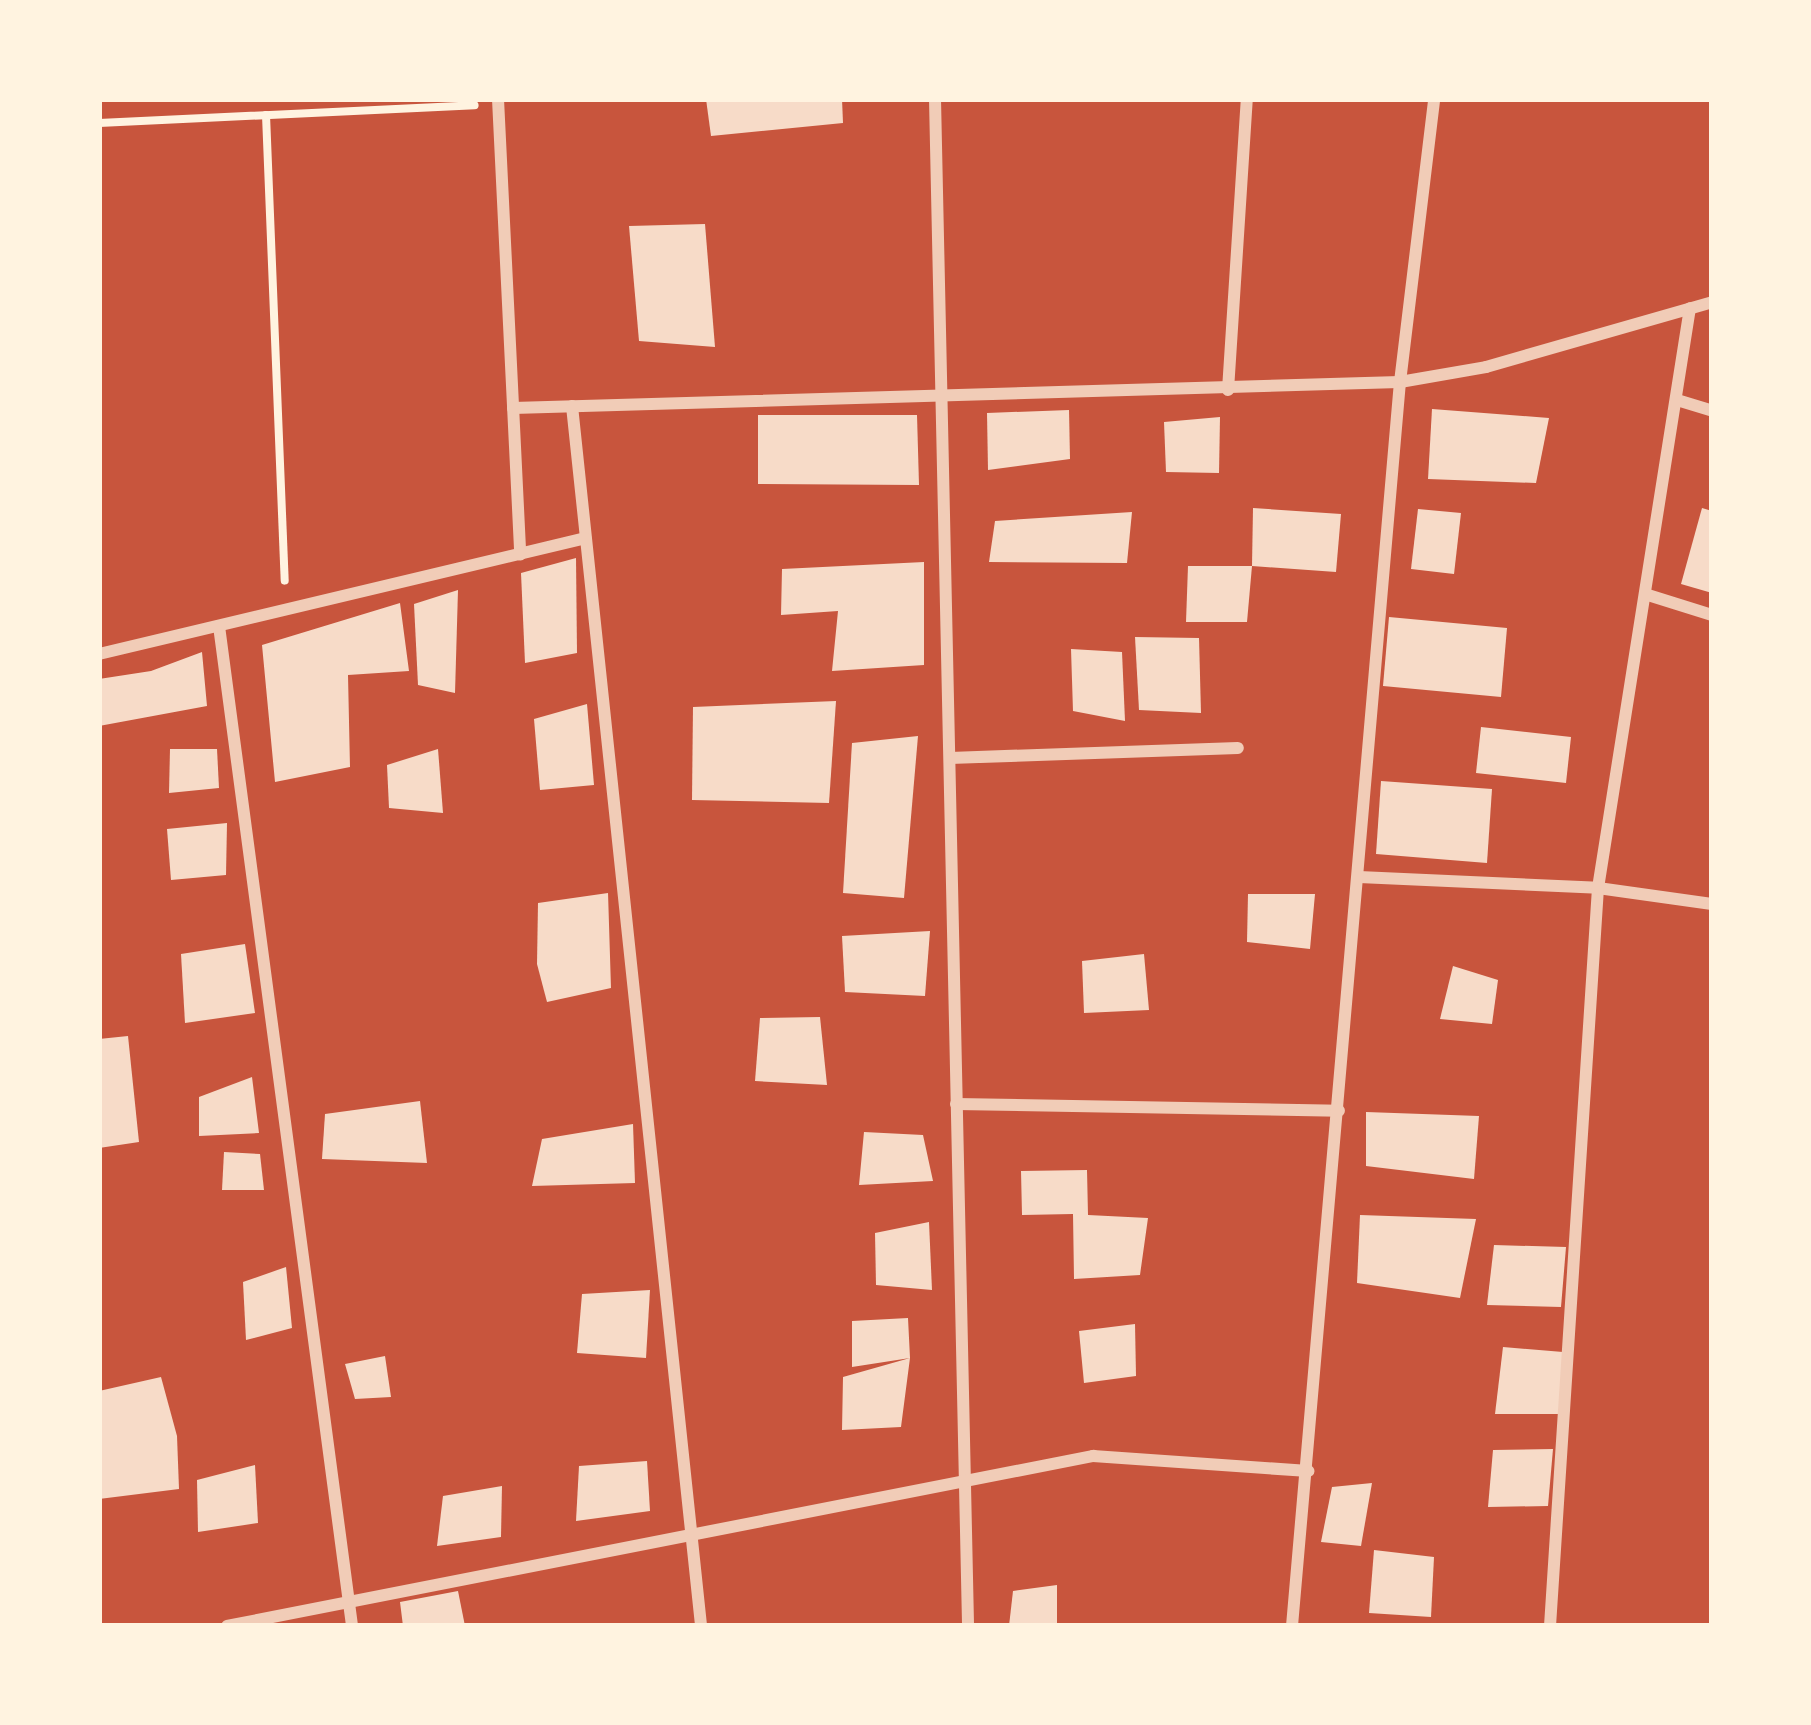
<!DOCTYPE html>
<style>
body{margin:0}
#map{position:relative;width:1811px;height:1725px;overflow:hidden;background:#c8553d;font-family:Bitter,serif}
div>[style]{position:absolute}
.building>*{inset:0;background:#f7dbc8}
.path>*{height:8px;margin:-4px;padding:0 4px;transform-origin:4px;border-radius:4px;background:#fff3e0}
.minor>*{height:12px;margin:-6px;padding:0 6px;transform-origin:6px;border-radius:6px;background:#f1ccb7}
span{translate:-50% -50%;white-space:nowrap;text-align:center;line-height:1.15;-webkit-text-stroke:10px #fff3e0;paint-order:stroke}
.frame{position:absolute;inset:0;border:102px solid #fff3e0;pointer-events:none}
</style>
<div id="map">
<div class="building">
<div style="clip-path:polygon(706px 99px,842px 99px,843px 123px,711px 136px)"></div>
<div style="clip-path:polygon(705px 224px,715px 347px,639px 341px,629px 226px)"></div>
<div style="clip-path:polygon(1432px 409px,1549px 418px,1536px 483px,1428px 479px)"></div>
<div style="clip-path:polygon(1069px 410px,1070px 459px,988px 470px,987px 413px)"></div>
<div style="clip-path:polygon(758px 415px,917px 415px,919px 485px,758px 484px)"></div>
<div style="clip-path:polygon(1220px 417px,1219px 473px,1166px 472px,1164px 422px)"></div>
<div style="clip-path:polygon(1253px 508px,1341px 514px,1336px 572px,1252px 566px)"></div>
<div style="clip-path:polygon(1702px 508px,1712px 511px,1712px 593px,1681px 584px)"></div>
<div style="clip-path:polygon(1418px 509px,1461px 513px,1454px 574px,1411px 569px)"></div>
<div style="clip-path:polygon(1132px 512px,1127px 563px,989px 562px,995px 521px)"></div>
<div style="clip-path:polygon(576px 558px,577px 653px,525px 663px,521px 573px)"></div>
<div style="clip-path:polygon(924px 562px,924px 665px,832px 671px,838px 611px,781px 615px,782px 569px)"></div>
<div style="clip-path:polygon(1188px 566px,1252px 566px,1247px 622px,1186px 622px)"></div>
<div style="clip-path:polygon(458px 590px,455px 693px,418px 685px,414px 604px)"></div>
<div style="clip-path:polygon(400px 603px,409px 671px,348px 675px,350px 767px,275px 782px,262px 645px)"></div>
<div style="clip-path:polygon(1389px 617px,1507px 628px,1501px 697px,1383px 686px)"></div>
<div style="clip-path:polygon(1135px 637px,1199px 638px,1201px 713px,1139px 710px)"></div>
<div style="clip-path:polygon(1071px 649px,1122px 652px,1125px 721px,1073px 711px)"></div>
<div style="clip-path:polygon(202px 652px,207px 706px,99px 726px,99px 679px,151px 671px)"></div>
<div style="clip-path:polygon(836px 701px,829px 803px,692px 800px,693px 707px)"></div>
<div style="clip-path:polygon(587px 704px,594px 785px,540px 790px,534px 719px)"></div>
<div style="clip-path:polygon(1481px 727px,1571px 737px,1566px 783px,1476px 773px)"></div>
<div style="clip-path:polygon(918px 736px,904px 898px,843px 893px,852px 743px)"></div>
<div style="clip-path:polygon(170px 749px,217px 749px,219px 788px,169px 793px)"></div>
<div style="clip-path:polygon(438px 749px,443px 813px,389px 808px,387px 765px)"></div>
<div style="clip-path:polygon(1381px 781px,1492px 789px,1487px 863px,1376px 854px)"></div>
<div style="clip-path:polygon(227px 823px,226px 875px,171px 880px,167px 829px)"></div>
<div style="clip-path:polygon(608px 893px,611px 988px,547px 1002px,537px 964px,538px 903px)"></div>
<div style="clip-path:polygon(1248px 894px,1315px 894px,1310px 949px,1247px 942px)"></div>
<div style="clip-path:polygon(930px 931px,925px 996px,845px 992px,842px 936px)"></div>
<div style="clip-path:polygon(245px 944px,255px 1013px,185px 1023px,181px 954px)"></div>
<div style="clip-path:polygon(1144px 954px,1149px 1010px,1084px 1013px,1082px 961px)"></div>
<div style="clip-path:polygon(1453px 966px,1498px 980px,1492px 1024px,1440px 1019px)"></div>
<div style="clip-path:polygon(820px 1017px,827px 1085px,755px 1081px,760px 1018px)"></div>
<div style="clip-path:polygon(128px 1036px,139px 1142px,99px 1148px,99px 1039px)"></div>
<div style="clip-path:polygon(252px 1077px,259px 1133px,199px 1136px,199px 1097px)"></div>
<div style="clip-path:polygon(420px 1101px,427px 1163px,322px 1159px,325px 1114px)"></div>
<div style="clip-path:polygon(1366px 1112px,1479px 1116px,1474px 1179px,1366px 1166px)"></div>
<div style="clip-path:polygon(633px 1124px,635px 1183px,532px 1186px,542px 1139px)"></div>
<div style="clip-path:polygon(864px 1132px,923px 1135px,933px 1181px,859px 1185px)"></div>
<div style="clip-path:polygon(224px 1152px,260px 1154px,264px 1190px,222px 1190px)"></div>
<div style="clip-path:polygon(1087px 1170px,1088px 1215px,1148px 1218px,1140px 1275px,1074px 1279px,1073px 1214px,1022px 1215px,1021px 1171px)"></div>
<div style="clip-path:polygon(1360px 1215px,1476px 1219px,1460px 1298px,1357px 1283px)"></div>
<div style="clip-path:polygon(929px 1222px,932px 1290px,876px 1285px,875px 1233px)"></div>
<div style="clip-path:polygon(1494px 1245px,1566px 1247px,1561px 1307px,1487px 1305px)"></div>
<div style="clip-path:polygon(286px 1267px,292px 1328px,246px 1340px,243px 1282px)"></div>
<div style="clip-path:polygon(650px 1290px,646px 1358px,577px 1353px,582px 1294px)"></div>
<div style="clip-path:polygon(908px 1318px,910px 1358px,901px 1427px,842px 1430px,843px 1377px,910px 1358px,852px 1367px,852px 1321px)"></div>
<div style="clip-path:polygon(1135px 1324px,1136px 1376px,1084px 1383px,1079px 1331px)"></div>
<div style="clip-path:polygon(1503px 1347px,1563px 1352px,1559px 1414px,1495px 1414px)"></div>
<div style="clip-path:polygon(385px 1356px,391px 1397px,355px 1399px,345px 1364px)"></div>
<div style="clip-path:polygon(161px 1377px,177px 1436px,179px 1489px,99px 1499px,99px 1391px)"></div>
<div style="clip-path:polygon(1553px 1449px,1548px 1506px,1488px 1507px,1493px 1450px)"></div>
<div style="clip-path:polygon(647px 1461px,650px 1511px,576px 1521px,579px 1466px)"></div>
<div style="clip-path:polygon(255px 1465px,258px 1523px,198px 1532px,197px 1480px)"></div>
<div style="clip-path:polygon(1372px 1483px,1361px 1546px,1321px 1542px,1332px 1487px)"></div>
<div style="clip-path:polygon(502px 1486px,501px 1537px,437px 1546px,443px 1496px)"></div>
<div style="clip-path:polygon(1374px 1550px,1434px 1557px,1431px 1617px,1369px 1613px)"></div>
<div style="clip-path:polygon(1057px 1585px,1057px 1626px,1009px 1626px,1013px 1591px)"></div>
<div style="clip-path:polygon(458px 1591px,465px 1626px,403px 1626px,400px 1602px)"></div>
</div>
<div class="path">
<div style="left:266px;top:115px;width:466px;rotate:87.7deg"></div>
<div style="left:99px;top:123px;width:376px;rotate:-2.7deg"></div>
</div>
<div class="minor">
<div style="left:498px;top:99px;width:456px;rotate:87.2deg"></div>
<div style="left:935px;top:99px;width:1527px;rotate:88.76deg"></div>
<div style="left:1228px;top:390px;width:292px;rotate:-86.3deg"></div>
<div style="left:1677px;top:400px;width:37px;rotate:17deg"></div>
<div style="left:572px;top:406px;width:1227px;rotate:83.96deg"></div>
<div style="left:513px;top:408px;width:887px;rotate:-1.68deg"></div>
<div style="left:1400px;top:382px;width:87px;rotate:-9.9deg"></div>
<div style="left:1486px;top:367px;width:235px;rotate:-16deg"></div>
<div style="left:1648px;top:595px;width:67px;rotate:17.4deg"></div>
<div style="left:219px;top:626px;width:1009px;rotate:82.42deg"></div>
<div style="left:99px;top:654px;width:500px;rotate:-13.4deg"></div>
<div style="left:950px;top:758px;width:288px;rotate:-2deg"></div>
<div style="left:1359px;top:877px;width:239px;rotate:2.6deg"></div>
<div style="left:1598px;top:888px;width:115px;rotate:8deg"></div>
<div style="left:956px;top:1104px;width:383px;rotate:1deg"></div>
<div style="left:227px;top:1626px;width:883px;rotate:-11.11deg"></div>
<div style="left:1093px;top:1456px;width:216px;rotate:4deg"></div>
<div style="left:1292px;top:1626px;width:1249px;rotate:-85.04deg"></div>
<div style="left:1400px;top:382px;width:285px;rotate:-83.1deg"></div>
<div style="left:1550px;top:1626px;width:740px;rotate:-86.28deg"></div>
<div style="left:1598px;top:888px;width:587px;rotate:-80.99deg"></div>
</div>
<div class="frame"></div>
</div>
